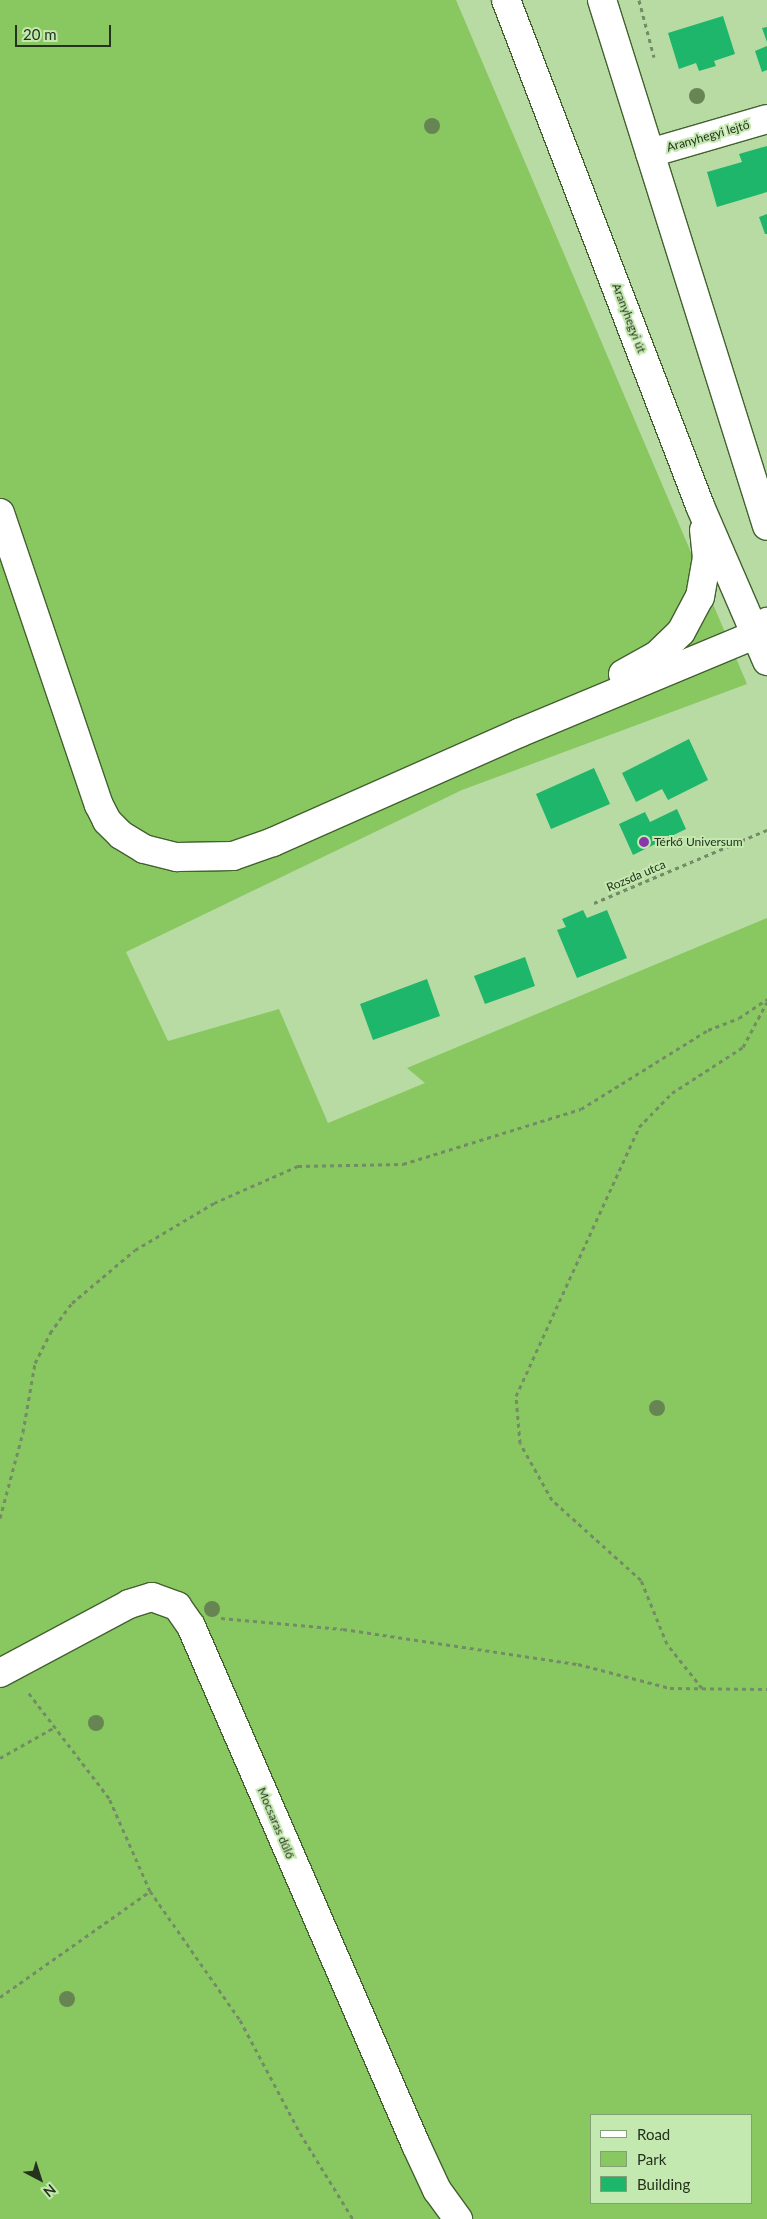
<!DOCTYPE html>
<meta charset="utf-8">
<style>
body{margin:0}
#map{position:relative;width:767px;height:2219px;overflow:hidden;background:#b8dba4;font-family:Lato,sans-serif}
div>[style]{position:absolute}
.green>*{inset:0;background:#89c861}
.building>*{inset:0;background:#1eb66a}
.path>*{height:3px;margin-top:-1.5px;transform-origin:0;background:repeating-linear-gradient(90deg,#738c65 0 4px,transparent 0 8px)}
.roads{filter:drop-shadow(1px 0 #42612f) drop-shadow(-1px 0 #42612f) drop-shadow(0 1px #42612f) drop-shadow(0 -1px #42612f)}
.minor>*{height:28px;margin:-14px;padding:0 14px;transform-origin:14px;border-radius:14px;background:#fff}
.trees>*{width:16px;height:16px;margin:-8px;border-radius:50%;background:#668553}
.dots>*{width:14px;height:14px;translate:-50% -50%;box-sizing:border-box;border:2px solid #c4e9b0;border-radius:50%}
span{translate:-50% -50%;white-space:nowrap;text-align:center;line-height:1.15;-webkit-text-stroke:4px #c4e9b0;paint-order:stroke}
.street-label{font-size:12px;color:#25321d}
.poi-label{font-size:12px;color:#25321d}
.left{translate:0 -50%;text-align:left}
.legend{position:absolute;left:590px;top:2114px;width:162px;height:90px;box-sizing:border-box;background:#c4e9b0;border:1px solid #84a075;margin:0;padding:6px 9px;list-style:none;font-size:15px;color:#25321d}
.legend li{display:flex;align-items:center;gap:10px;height:25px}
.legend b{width:25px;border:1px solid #84a075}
.north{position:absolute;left:15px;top:2154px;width:50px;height:50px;-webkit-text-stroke:4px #c4e9b0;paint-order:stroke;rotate:140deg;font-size:14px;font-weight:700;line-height:20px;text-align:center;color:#25321d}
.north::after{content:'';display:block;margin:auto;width:18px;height:22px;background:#25321d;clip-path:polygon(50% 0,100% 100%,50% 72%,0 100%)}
.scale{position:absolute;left:15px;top:25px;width:96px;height:22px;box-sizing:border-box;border:2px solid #25321d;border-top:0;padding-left:6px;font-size:15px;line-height:18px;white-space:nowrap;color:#25321d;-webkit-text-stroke:4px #c4e9b0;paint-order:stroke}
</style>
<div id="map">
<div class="green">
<div style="clip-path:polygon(evenodd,0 0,456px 0,747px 684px,462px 790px,126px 952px,168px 1041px,279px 1009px,328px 1123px,425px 1083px,407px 1068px,767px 918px,767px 2219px,0 2219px,0 0,591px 2115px,751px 2115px,751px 2203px,591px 2203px,591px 2115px)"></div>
</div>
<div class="building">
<div style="clip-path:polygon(723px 16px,735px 54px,714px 61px,716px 66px,699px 71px,696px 63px,679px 69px,668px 33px)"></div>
<div style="clip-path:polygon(767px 27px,767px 42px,762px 28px)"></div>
<div style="clip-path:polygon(767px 46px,767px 70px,762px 72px,755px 51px)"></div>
<div style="clip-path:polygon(767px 146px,767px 192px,717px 207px,707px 172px,742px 162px,739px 154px)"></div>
<div style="clip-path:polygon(767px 214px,767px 234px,765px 234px,759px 217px)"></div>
<div style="clip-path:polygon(689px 739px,708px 780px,668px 800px,662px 789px,636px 802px,622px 773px)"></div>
<div style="clip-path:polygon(594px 768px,610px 804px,551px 829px,536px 794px)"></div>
<div style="clip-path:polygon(677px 809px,686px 829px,633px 855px,619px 824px,645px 812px,650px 822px)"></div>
<div style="clip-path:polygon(583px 910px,587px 918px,607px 910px,627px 958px,577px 978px,557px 930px,566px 927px,562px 919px)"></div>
<div style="clip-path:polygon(525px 957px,535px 986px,485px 1004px,474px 976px)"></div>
<div style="clip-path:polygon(427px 979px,440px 1016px,373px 1040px,360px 1004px)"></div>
</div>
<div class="path">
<div style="left:639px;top:0;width:59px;rotate:75.3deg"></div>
<div style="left:594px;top:903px;width:188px;rotate:-22.9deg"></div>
<div style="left:0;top:1518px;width:89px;rotate:-75deg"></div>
<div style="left:23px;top:1432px;width:70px;rotate:-80.1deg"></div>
<div style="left:35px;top:1363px;width:34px;rotate:-63deg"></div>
<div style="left:50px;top:1333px;width:37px;rotate:-54deg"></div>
<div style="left:72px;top:1303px;width:82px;rotate:-40.1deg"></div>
<div style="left:135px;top:1250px;width:92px;rotate:-30.7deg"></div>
<div style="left:214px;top:1203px;width:92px;rotate:-23.8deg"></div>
<div style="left:298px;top:1166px;width:105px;rotate:-1.1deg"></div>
<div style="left:403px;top:1164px;width:186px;rotate:-17.2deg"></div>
<div style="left:581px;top:1109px;width:150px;rotate:-31.9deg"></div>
<div style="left:708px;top:1030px;width:33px;rotate:-21deg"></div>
<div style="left:739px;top:1018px;width:34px;rotate:-34deg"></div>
<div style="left:221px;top:1618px;width:122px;rotate:5.2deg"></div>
<div style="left:343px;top:1629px;width:238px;rotate:8.5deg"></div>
<div style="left:578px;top:1664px;width:95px;rotate:14.6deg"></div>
<div style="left:670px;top:1688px;width:97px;rotate:0.6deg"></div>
<div style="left:702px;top:1688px;width:56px;rotate:-128.5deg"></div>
<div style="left:667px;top:1644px;width:69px;rotate:-112.1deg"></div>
<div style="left:641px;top:1580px;width:120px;rotate:-138deg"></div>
<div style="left:552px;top:1500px;width:65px;rotate:-119.3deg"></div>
<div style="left:520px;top:1443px;width:47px;rotate:-94.9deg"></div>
<div style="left:516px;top:1396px;width:296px;rotate:-65.4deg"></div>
<div style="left:639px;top:1127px;width:47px;rotate:-45.9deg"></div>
<div style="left:672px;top:1093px;width:85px;rotate:-32.9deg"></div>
<div style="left:743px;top:1047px;width:51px;rotate:-61.9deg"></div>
<div style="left:0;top:1758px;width:61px;rotate:-29.5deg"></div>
<div style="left:150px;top:1891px;width:157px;rotate:55.1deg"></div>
<div style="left:240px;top:2020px;width:128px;rotate:62deg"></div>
<div style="left:300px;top:2133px;width:101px;rotate:58.4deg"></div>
<div style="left:0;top:1997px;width:184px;rotate:-35.2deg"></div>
<div style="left:150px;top:1891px;width:102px;rotate:-113.8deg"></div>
<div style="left:109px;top:1798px;width:133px;rotate:-127.4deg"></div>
</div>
<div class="roads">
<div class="minor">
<div style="left:506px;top:0;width:542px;rotate:69.02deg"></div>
<div style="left:700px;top:506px;width:169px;rotate:66.6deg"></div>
<div style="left:602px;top:0;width:551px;rotate:72.58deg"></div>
<div style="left:650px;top:153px;width:122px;rotate:-16.2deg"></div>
<div style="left:0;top:513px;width:308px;rotate:71.3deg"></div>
<div style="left:99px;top:805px;width:18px;rotate:63deg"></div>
<div style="left:107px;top:821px;width:20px;rotate:45deg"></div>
<div style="left:121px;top:835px;width:27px;rotate:31deg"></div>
<div style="left:144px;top:849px;width:34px;rotate:14deg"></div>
<div style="left:177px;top:857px;width:56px;rotate:-1deg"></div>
<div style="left:233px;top:856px;width:42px;rotate:-19.3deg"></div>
<div style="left:273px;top:842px;width:269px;rotate:-23.9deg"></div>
<div style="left:519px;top:733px;width:256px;rotate:-22.6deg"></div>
<div style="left:755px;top:635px;width:18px;rotate:-47deg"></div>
<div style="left:623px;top:674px;width:39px;rotate:-29deg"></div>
<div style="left:657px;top:655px;width:33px;rotate:-44deg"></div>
<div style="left:681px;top:632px;width:40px;rotate:-62deg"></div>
<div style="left:700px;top:597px;width:40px;rotate:-80deg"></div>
<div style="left:707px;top:558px;width:28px;rotate:-96deg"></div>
<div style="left:0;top:1673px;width:146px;rotate:-28.1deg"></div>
<div style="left:129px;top:1604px;width:24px;rotate:-17deg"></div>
<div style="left:152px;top:1597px;width:27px;rotate:20deg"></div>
<div style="left:177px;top:1606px;width:24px;rotate:55deg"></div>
<div style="left:191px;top:1626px;width:566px;rotate:66.56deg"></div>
<div style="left:416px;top:2145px;width:50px;rotate:65deg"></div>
<div style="left:437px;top:2190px;width:36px;rotate:54deg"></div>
</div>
</div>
<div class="trees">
<div style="left:697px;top:96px"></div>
<div style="left:432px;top:126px"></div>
<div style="left:657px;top:1408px"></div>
<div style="left:212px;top:1609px"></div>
<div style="left:96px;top:1723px"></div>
<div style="left:67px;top:1999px"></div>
</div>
<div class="dots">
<div style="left:644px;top:842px;background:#8838a8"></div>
</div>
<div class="street-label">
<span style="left:708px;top:136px;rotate:-16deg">Aranyhegyi lejtő</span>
<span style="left:629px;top:318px;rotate:69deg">Aranyhegyi út</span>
<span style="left:636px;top:876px;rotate:-23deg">Rozsda utca</span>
<span style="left:276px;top:1823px;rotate:67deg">Mocsaras dűlő</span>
</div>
<div class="poi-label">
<span class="left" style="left:654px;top:842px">Térkő Universum</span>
</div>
<ul class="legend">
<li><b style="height:6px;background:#fff"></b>Road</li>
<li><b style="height:14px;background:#89c861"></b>Park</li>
<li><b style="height:14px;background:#1eb66a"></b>Building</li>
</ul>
<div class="north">N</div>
<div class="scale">20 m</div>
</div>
